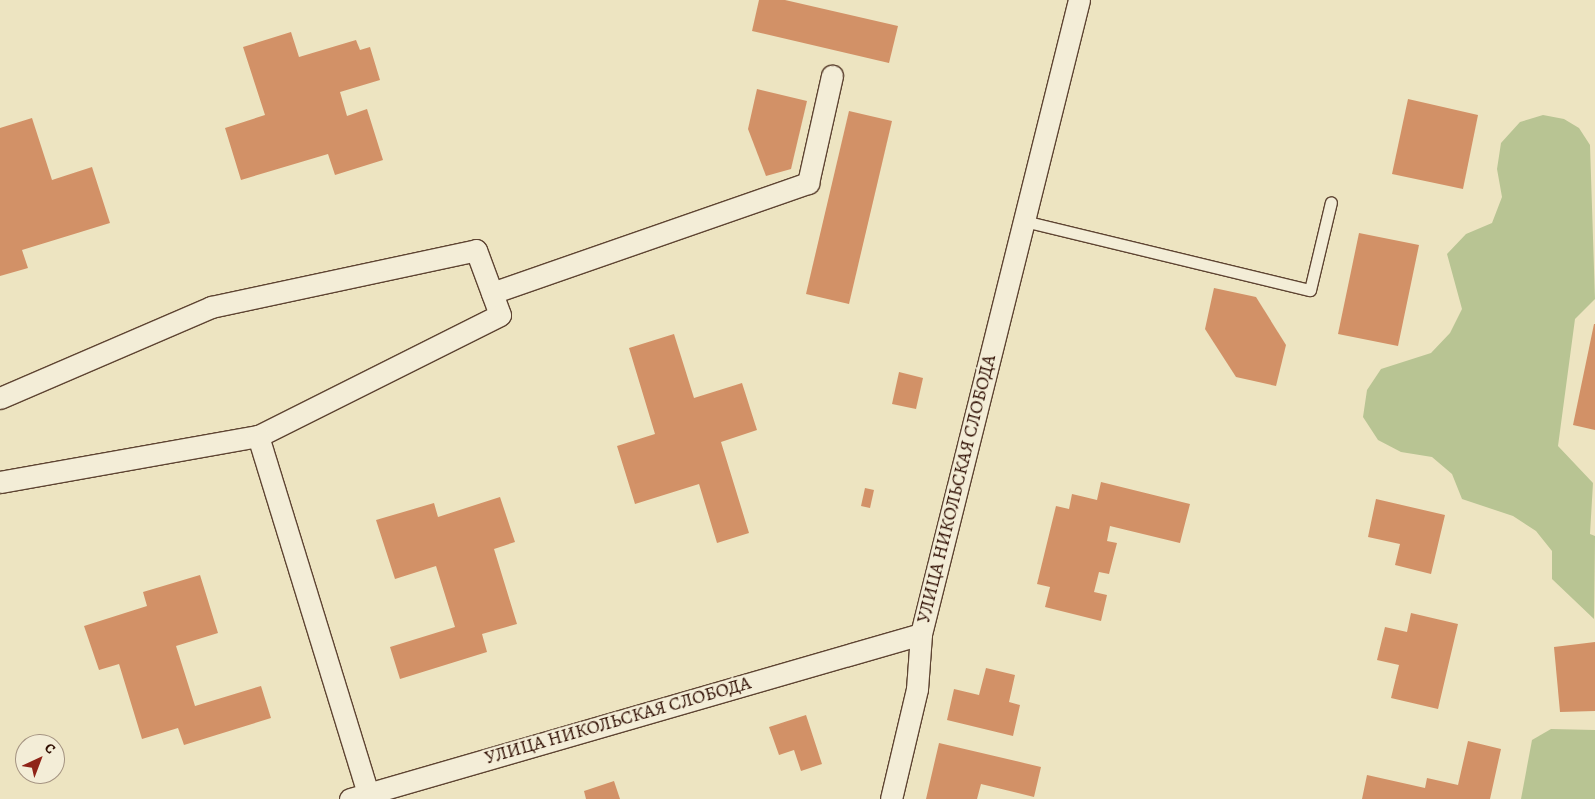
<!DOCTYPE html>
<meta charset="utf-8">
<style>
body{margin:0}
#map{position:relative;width:1595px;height:799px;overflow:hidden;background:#ede4c1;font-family:Alegreya,serif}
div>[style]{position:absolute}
.green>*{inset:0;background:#b8c493}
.building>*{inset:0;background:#d29167}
.roads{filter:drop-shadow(1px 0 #5e4432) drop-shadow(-1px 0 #5e4432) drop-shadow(0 1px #5e4432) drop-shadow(0 -1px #5e4432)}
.service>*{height:11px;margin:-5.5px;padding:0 5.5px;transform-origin:5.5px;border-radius:5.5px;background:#f3edd7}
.minor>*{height:21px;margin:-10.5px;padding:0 10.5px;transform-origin:10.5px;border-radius:10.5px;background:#f3edd7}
span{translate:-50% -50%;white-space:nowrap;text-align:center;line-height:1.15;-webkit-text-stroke:4.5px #f3edd7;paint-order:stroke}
.street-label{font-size:19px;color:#2f0e02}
.north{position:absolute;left:15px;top:734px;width:50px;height:50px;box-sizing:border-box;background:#f3edd7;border:1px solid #a59482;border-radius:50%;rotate:43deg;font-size:14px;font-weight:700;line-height:20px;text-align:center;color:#2f0e02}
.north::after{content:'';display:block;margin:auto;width:18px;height:22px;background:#8f2418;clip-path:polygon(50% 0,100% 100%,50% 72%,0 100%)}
</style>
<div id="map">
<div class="green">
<div style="clip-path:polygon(1543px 115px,1564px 119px,1579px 128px,1590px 145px,1595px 299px,1575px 319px,1558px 446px,1593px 483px,1590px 534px,1595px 536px,1594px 619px,1552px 579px,1552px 551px,1536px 531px,1513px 516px,1462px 499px,1452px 474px,1432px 457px,1401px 452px,1378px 440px,1363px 417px,1367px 390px,1381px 369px,1431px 353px,1450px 333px,1462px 309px,1447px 254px,1466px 234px,1492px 223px,1502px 197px,1497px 169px,1501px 143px,1520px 122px)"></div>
<div style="clip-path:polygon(1551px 729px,1595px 730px,1595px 799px,1521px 799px,1532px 740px)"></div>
</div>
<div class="building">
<div style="clip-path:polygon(759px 0,785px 0,898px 26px,889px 63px,752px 31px)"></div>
<div style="clip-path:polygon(291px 32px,299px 57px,356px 40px,360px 50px,370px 47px,380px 80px,340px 92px,347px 116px,367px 109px,383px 160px,335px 175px,328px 154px,241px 180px,225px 128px,265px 115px,243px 47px)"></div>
<div style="clip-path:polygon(757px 89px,807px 101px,791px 169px,766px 176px,748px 129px)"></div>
<div style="clip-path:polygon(1408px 99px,1478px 115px,1463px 189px,1392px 174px)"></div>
<div style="clip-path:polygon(849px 111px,892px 121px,849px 304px,806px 294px)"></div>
<div style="clip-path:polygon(32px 118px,52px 180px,92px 167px,110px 223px,22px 250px,28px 268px,0 276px,0 128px)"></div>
<div style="clip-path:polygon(1359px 233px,1419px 245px,1398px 346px,1338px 334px)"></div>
<div style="clip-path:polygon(1214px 288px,1256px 297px,1286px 345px,1276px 386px,1236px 377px,1205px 329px)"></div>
<div style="clip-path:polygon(1594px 324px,1595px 324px,1595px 430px,1573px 425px)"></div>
<div style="clip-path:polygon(674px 334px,694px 398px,742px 383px,757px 430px,721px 442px,749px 533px,717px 543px,699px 484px,635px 504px,617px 446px,655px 434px,629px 348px)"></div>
<div style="clip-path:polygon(899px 372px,923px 378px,916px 409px,892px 404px)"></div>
<div style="clip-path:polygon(1101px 482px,1190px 504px,1180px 543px,1110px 526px,1107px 541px,1117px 543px,1109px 574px,1099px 572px,1094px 592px,1107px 595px,1101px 621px,1045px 607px,1050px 587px,1037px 584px,1056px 506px,1069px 509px,1072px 494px,1097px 500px)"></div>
<div style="clip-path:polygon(865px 488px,874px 490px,870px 508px,861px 506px)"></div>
<div style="clip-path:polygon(500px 497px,515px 542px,494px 549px,517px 624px,482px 634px,487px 652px,400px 679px,390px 647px,455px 627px,436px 566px,395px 579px,376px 520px,434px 503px,438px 517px)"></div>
<div style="clip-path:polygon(1376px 499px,1445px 515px,1431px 574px,1395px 565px,1400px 544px,1368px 537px)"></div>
<div style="clip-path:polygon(200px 575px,218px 633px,176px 646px,195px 706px,261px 686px,271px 718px,184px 745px,178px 728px,142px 739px,119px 664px,99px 670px,84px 626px,147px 606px,143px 592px)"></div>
<div style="clip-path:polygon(1411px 613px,1458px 624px,1438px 709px,1391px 698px,1399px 665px,1377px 660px,1385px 627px,1407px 632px)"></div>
<div style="clip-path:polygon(1595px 642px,1595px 711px,1560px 712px,1554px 647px)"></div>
<div style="clip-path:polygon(986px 668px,1015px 675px,1009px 702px,1020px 705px,1013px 736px,947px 720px,954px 689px,979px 695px)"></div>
<div style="clip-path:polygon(806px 715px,822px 764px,801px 771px,794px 750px,779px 755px,769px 727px)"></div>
<div style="clip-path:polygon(1468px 741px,1501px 749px,1490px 799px,1362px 799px,1367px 775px,1425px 788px,1427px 778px,1458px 785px)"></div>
<div style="clip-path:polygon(939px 743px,1041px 767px,1034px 797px,981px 784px,977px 799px,926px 799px)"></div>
<div style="clip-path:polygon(614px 781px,620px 799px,586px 799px,584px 791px)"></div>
</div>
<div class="roads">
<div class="service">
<div style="left:1024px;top:221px;width:294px;rotate:13.6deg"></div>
<div style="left:1310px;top:290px;width:90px;rotate:-76.6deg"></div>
</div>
<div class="minor">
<div style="left:492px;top:293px;width:335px;rotate:-19.2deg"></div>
<div style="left:808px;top:183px;width:110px;rotate:-77.4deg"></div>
<div style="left:0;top:398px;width:230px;rotate:-23.3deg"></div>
<div style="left:211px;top:307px;width:271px;rotate:-12.1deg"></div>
<div style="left:476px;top:250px;width:69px;rotate:69.7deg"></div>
<div style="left:500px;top:315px;width:271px;rotate:153.4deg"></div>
<div style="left:258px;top:436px;width:262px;rotate:169.9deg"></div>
<div style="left:258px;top:436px;width:374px;rotate:72.9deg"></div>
<div style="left:350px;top:799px;width:594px;rotate:-16.12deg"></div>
<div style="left:921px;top:634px;width:653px;rotate:-76.01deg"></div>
<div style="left:891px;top:799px;width:113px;rotate:-76.7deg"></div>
<div style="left:917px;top:689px;width:55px;rotate:-85.8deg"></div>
</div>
</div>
<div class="street-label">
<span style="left:957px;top:489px;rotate:-76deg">УЛИЦА НИКОЛЬСКАЯ СЛОБОДА</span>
<span style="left:618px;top:721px;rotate:-16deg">УЛИЦА НИКОЛЬСКАЯ СЛОБОДА</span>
</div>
<div class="north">С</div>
</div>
